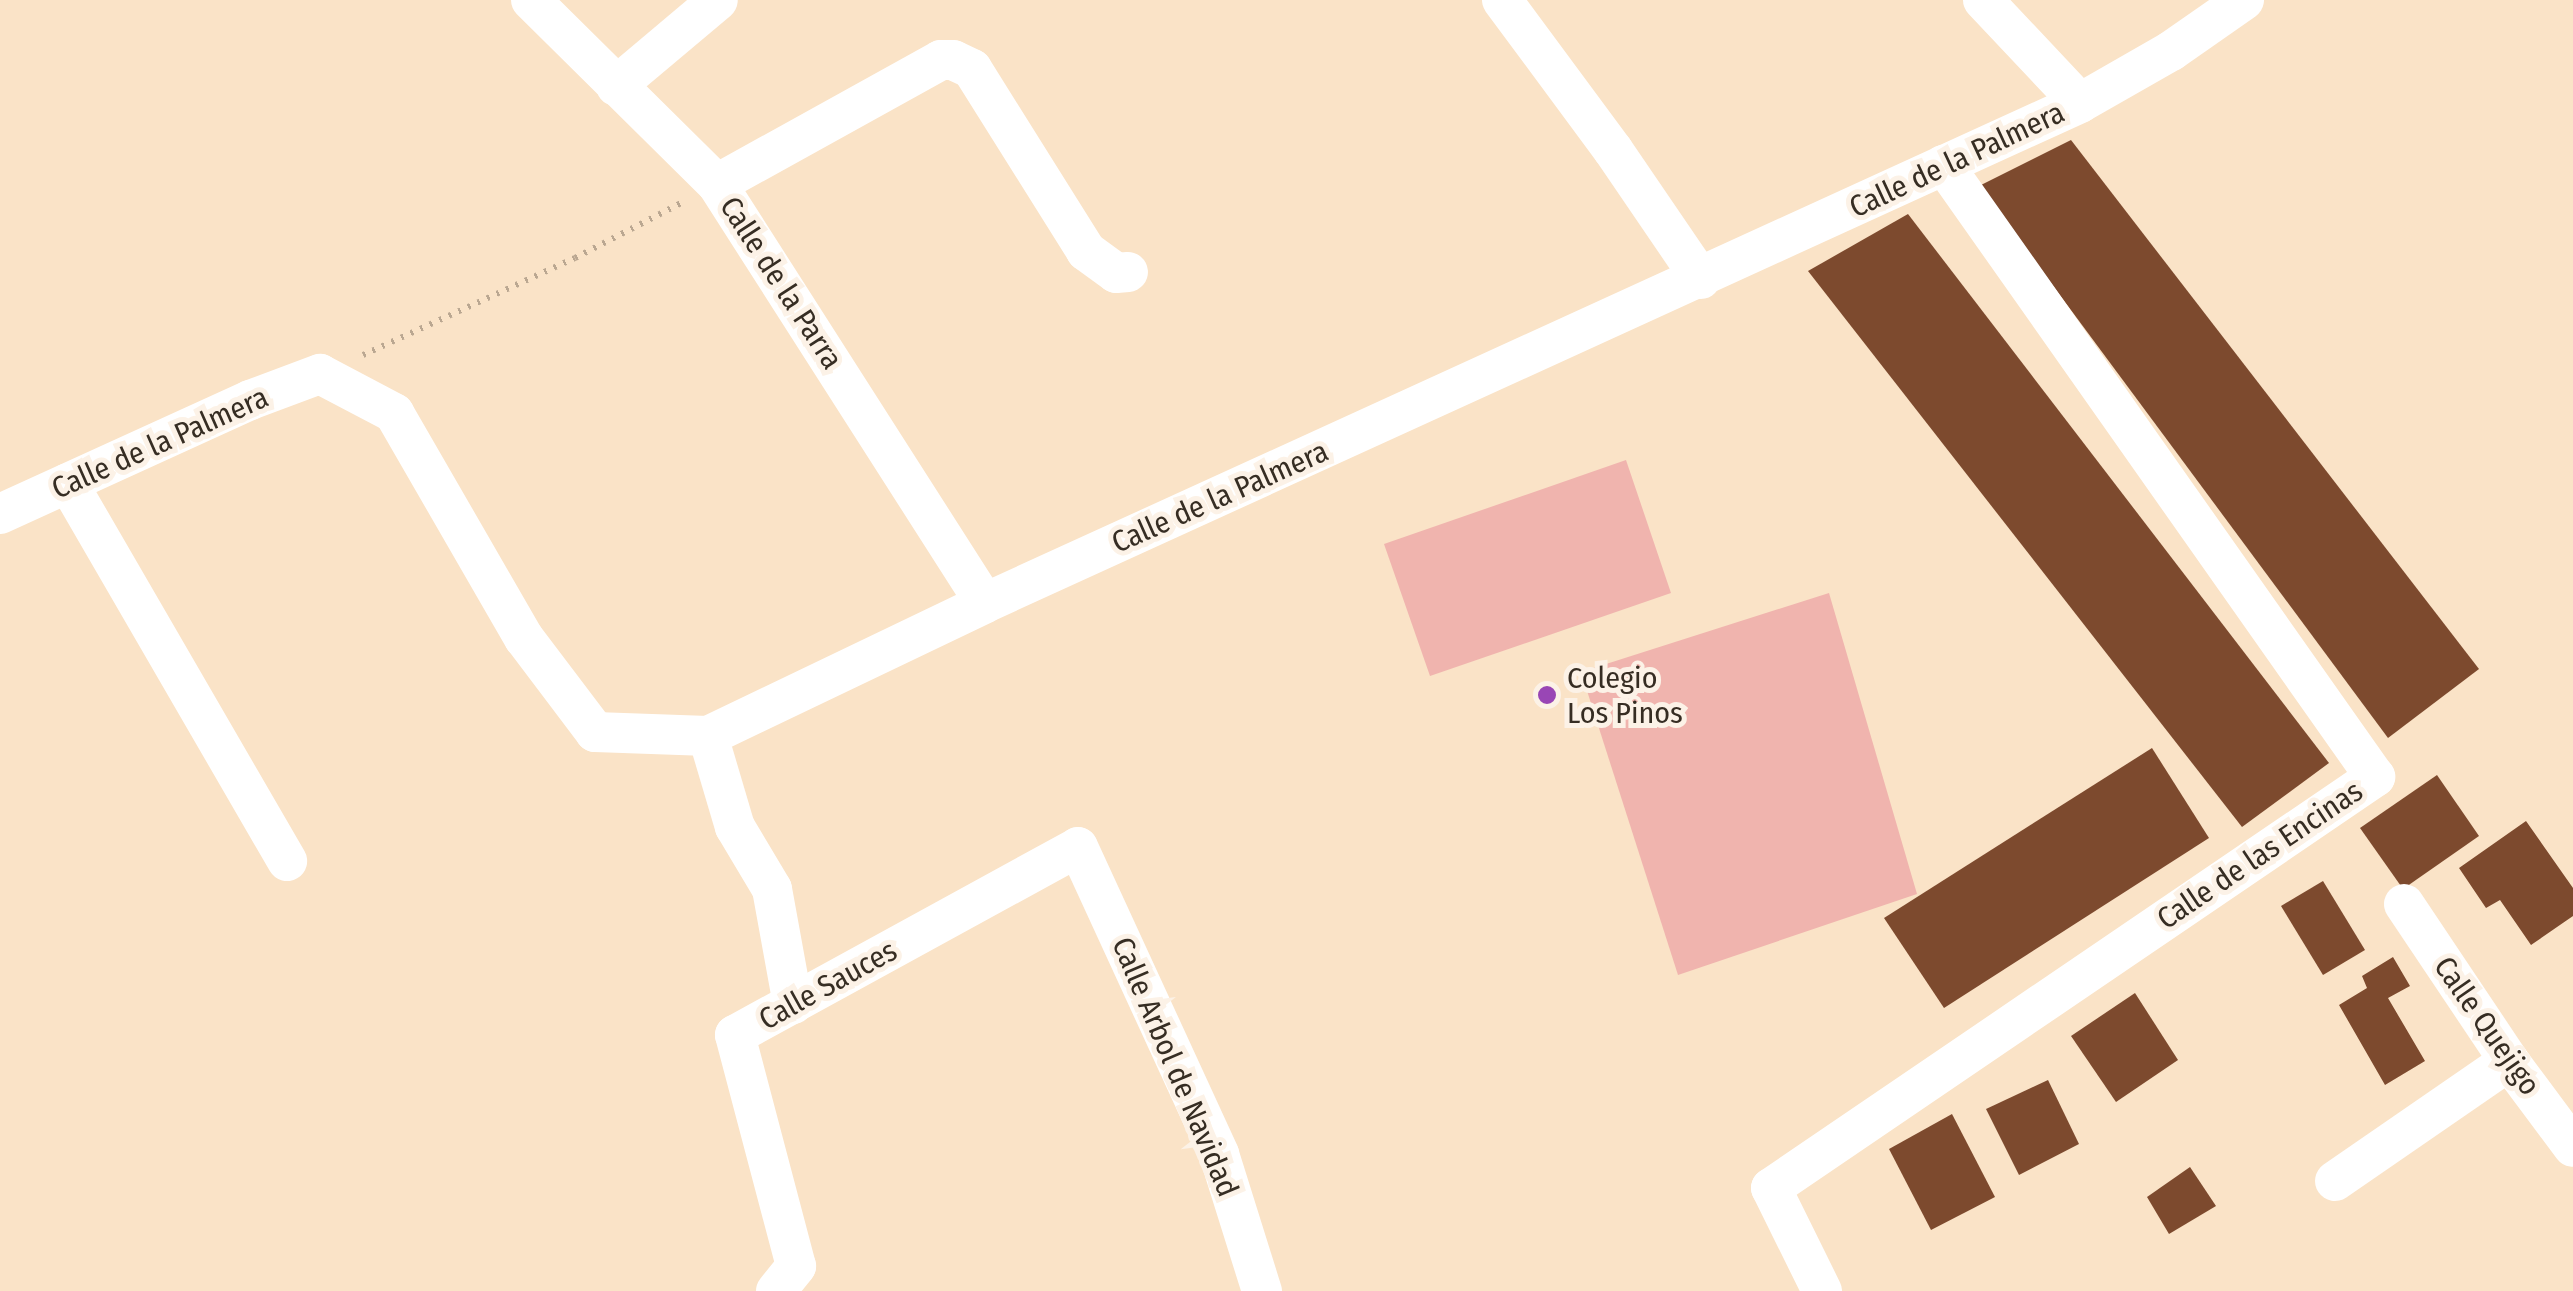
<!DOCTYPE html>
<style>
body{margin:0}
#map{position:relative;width:2573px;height:1291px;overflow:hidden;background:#fae3c7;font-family:"Fira Sans Condensed",sans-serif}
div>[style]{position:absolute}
.green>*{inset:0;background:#f0b4ae}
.building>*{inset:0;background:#7d4a2e}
.path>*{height:6px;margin-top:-3px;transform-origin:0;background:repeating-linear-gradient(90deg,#baa791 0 2.5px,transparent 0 10.5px)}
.minor>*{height:40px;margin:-20px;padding:0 20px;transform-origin:20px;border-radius:20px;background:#fff}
.dots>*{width:28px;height:28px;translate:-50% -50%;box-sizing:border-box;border:5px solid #fcf2e7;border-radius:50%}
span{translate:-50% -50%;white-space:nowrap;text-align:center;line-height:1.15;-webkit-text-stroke:10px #fcf2e7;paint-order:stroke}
.street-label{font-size:30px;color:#362d23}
.poi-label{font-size:30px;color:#362d23}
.left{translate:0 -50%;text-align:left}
</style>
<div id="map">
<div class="green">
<div style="clip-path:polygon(1626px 460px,1671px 593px,1430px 676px,1384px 544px)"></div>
<div style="clip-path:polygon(1829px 593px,1917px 894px,1678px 975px,1581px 672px)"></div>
</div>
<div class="building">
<div style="clip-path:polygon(2071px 140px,2479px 669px,2388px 738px,1979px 186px)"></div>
<div style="clip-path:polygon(1908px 214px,2329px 763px,2242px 827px,1808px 271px)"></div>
<div style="clip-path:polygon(2152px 748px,2209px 838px,1944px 1008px,1884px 918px)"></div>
<div style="clip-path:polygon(2437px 775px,2479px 836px,2403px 889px,2360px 828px)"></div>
<div style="clip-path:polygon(2526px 821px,2573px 888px,2573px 916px,2531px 945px,2500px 900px,2486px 908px,2459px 868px)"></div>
<div style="clip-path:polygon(2323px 881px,2365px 950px,2323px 975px,2281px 906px)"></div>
<div style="clip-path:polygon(2393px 957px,2410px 986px,2388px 998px,2425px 1061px,2385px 1085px,2339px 1005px,2367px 988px,2362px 976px)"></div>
<div style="clip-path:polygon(2135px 993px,2178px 1060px,2116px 1102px,2071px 1036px)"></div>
<div style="clip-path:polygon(2048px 1080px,2079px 1144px,2019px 1175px,1986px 1109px)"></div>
<div style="clip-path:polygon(1952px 1114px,1995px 1197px,1931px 1230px,1889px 1149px)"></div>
<div style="clip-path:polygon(2190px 1167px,2216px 1206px,2169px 1234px,2147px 1197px)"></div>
</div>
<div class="path">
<div style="left:363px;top:355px;width:233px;rotate:-24.6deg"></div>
<div style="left:575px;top:258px;width:119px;rotate:-27.4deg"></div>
</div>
<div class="minor">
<div style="left:531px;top:0;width:262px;rotate:44.7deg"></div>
<div style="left:717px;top:184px;width:497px;rotate:57.4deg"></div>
<div style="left:1502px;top:0;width:187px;rotate:53.5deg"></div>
<div style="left:1613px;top:150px;width:156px;rotate:55.7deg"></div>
<div style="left:1983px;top:0;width:141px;rotate:46.7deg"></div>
<div style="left:616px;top:86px;width:133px;rotate:-40.1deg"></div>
<div style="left:717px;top:184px;width:256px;rotate:-29deg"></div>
<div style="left:941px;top:60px;width:12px"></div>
<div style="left:953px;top:60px;width:21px;rotate:25deg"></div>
<div style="left:972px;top:69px;width:215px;rotate:57.9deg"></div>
<div style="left:1086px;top:251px;width:37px;rotate:36deg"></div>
<div style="left:1116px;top:273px;width:12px;rotate:-5deg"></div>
<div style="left:68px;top:483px;width:437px;rotate:59.9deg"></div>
<div style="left:0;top:514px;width:275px;rotate:-24.5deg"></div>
<div style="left:250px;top:400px;width:75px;rotate:-20.4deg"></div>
<div style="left:320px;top:374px;width:84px;rotate:27.8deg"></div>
<div style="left:394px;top:413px;width:260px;rotate:60deg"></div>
<div style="left:524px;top:638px;width:118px;rotate:52.9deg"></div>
<div style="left:595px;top:732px;width:113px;rotate:2deg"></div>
<div style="left:708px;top:736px;width:307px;rotate:-25.6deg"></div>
<div style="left:985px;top:603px;width:1204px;rotate:-24.54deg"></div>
<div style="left:2080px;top:103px;width:105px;rotate:-29.7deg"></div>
<div style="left:2171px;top:51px;width:89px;rotate:-34.9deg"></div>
<div style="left:708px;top:736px;width:95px;rotate:73.5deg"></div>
<div style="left:735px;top:827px;width:72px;rotate:59.2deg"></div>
<div style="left:772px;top:889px;width:117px;rotate:79.7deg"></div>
<div style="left:2404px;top:904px;width:189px;rotate:56.2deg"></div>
<div style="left:2509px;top:1061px;width:107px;rotate:53.3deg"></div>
<div style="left:2335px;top:1181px;width:211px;rotate:-34.6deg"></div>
<div style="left:776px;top:1291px;width:32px;rotate:-51deg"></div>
<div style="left:796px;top:1266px;width:239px;rotate:-104.8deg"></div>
<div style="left:735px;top:1035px;width:391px;rotate:-28.7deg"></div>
<div style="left:1078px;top:847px;width:338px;rotate:65.3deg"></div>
<div style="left:1219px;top:1154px;width:144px;rotate:72.6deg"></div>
<div style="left:1822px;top:1291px;width:115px;rotate:-116.3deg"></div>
<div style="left:1771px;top:1188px;width:731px;rotate:-34.23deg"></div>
<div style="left:2375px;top:777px;width:749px;rotate:-125.16deg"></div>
</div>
<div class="dots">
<div style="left:1547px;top:695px;background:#9946b5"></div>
</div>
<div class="street-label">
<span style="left:1957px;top:160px;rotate:-25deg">Calle de la Palmera</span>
<span style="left:781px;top:283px;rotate:57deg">Calle de la Parra</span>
<span style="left:160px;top:443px;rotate:-24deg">Calle de la Palmera</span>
<span style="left:1220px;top:497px;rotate:-24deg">Calle de la Palmera</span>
<span style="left:2260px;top:855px;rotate:-34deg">Calle de las Encinas</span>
<span style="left:828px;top:985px;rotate:-29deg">Calle Sauces</span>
<span style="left:2487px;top:1026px;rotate:55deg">Calle Quejigo</span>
<span style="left:1175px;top:1067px;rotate:67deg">Calle Arbol de Navidad</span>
</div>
<div class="poi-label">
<span class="left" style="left:1567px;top:695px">Colegio<br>Los Pinos</span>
</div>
</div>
